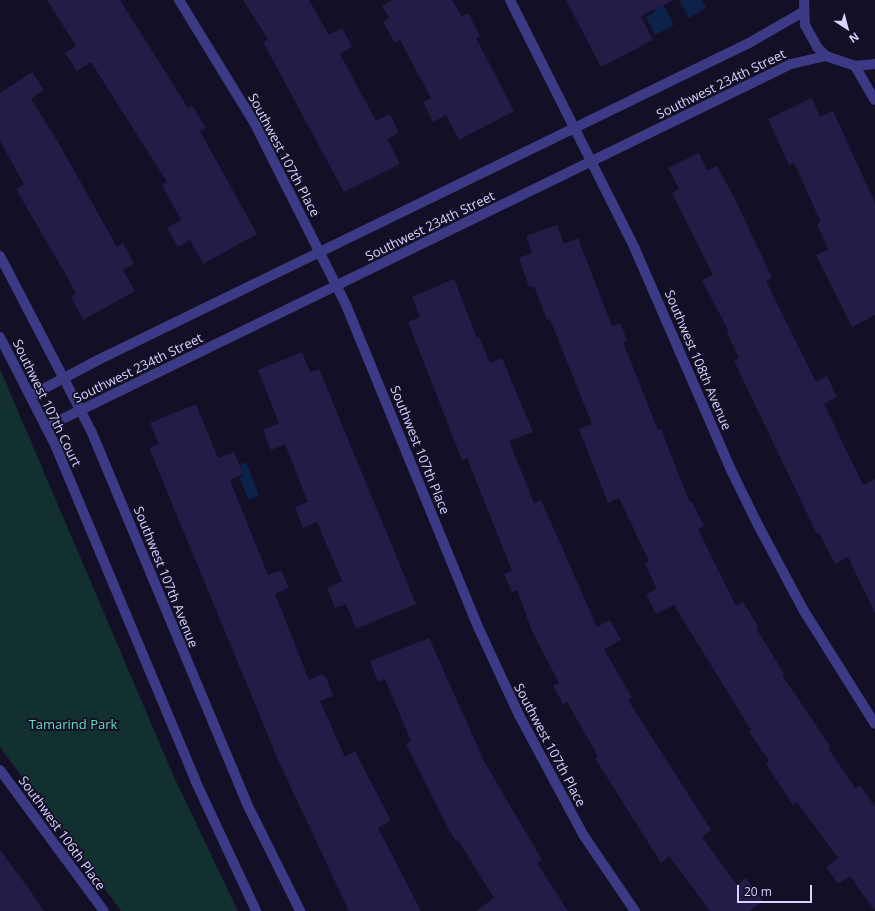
<!DOCTYPE html>
<style>
body{margin:0}
#map{position:relative;width:875px;height:911px;overflow:hidden;background:#130f26;font-family:"Open Sans",sans-serif}
div>[style]{position:absolute}
.green>*{inset:0;background:#12302f}
.water>*{inset:0;background:#0c2248}
.building>*{inset:0;background:#241b47}
.minor>*{height:10px;margin:-5px;padding:0 5px;transform-origin:5px;border-radius:5px;background:#3d3a85}
.tertiary>*{height:10px;margin:-5px;padding:0 5px;transform-origin:5px;border-radius:5px;background:#3d3a85}
span{translate:-50% -50%;white-space:nowrap;text-align:center;line-height:1.15;-webkit-text-stroke:3.5px #130f26;paint-order:stroke}
.street-label{font-size:13px;color:#d9d4ff}
.park-label{font-size:13px;color:#5fe0c0}
.north{position:absolute;left:827px;top:8px;width:40px;height:40px;-webkit-text-stroke:3px #130f26;paint-order:stroke;rotate:144deg;font-size:11px;font-weight:700;line-height:16px;text-align:center;color:#d9d4ff}
.north::after{content:'';display:block;margin:auto;width:14px;height:18px;background:#d9d4ff;clip-path:polygon(50% 0,100% 100%,50% 72%,0 100%)}
.scale{position:absolute;left:737px;top:885px;width:75px;height:18px;box-sizing:border-box;border:2px solid #d9d4ff;border-top:0;padding-left:5px;font-size:12px;line-height:14px;white-space:nowrap;color:#d9d4ff;-webkit-text-stroke:3px #130f26;paint-order:stroke}
</style>
<div id="map">
<div class="green">
<div style="clip-path:polygon(0 369px,174px 777px,238px 911px,121px 911px,0 747px)"></div>
</div>
<div class="water">
<div style="clip-path:polygon(649px 0,661px 0,674px 25px,655px 35px,646px 17px,655px 12px)"></div>
<div style="clip-path:polygon(679px 0,702px 0,706px 8px,689px 18px)"></div>
<div style="clip-path:polygon(246px 462px,259px 495px,249px 500px,239px 477px,244px 475px,240px 465px)"></div>
</div>
<div class="building">
<div style="clip-path:polygon(47px 0,120px 0,188px 108px,192px 105px,206px 128px,200px 131px,257px 234px,203px 264px,190px 240px,178px 247px,167px 228px,181px 220px,162px 185px,167px 182px,91px 62px,77px 71px,65px 53px,76px 46px)"></div>
<div style="clip-path:polygon(243px 0,309px 0,329px 35px,342px 28px,352px 47px,340px 54px,376px 121px,390px 114px,399px 133px,387px 139px,400px 164px,344px 192px,263px 42px,268px 39px)"></div>
<div style="clip-path:polygon(392px 0,452px 0,462px 17px,468px 13px,480px 36px,476px 38px,514px 111px,459px 140px,446px 115px,433px 122px,423px 102px,431px 98px,400px 40px,395px 43px,383px 22px,389px 18px,382px 6px)"></div>
<div style="clip-path:polygon(566px 0,674px 0,641px 16px,653px 40px,601px 67px)"></div>
<div style="clip-path:polygon(32px 72px,44px 90px,31px 99px,58px 142px,117px 247px,123px 243px,134px 264px,123px 270px,135px 291px,83px 320px,71px 297px,76px 294px,66px 275px,16px 189px,24px 184px,0 141px,0 93px)"></div>
<div style="clip-path:polygon(812px 98px,820px 117px,833px 111px,875px 203px,875px 315px,852px 327px,816px 255px,828px 249px,817px 224px,821px 222px,794px 163px,789px 165px,768px 119px)"></div>
<div style="clip-path:polygon(699px 153px,707px 171px,717px 166px,736px 201px,772px 278px,766px 281px,816px 382px,827px 376px,837px 397px,824px 404px,863px 485px,875px 479px,875px 613px,848px 557px,835px 564px,819px 533px,817px 534px,734px 361px,739px 358px,727px 333px,729px 332px,702px 280px,713px 275px,672px 193px,679px 189px,668px 168px)"></div>
<div style="clip-path:polygon(557px 225px,564px 244px,578px 238px,612px 326px,620px 323px,627px 340px,623px 342px,658px 430px,661px 429px,690px 503px,692px 502px,704px 526px,698px 529px,736px 606px,743px 602px,758px 626px,756px 628px,784px 674px,782px 675px,830px 746px,828px 748px,855px 788px,860px 785px,875px 807px,875px 911px,850px 876px,838px 884px,826px 867px,838px 858px,797px 802px,793px 805px,766px 764px,769px 761px,749px 732px,751px 730px,674px 605px,656px 614px,646px 594px,657px 589px,645px 564px,649px 561px,619px 498px,608px 503px,579px 429px,592px 424px,550px 319px,547px 320px,534px 286px,529px 287px,519px 258px,532px 253px,526px 236px)"></div>
<div style="clip-path:polygon(454px 279px,477px 338px,479px 337px,490px 363px,502px 358px,533px 432px,509px 441px,534px 503px,541px 500px,597px 627px,610px 620px,621px 640px,604px 649px,632px 698px,628px 700px,711px 830px,702px 837px,737px 885px,746px 878px,763px 901px,749px 911px,710px 911px,669px 856px,661px 863px,595px 758px,598px 756px,567px 702px,563px 704px,553px 686px,559px 683px,532px 631px,517px 590px,512px 592px,504px 574px,512px 571px,467px 458px,462px 460px,408px 322px,420px 317px,412px 297px)"></div>
<div style="clip-path:polygon(302px 352px,310px 372px,319px 369px,416px 604px,356px 629px,346px 604px,335px 608px,327px 588px,342px 581px,317px 522px,303px 528px,295px 507px,308px 502px,285px 444px,271px 450px,263px 430px,279px 423px,258px 370px)"></div>
<div style="clip-path:polygon(196px 404px,218px 458px,234px 452px,243px 474px,230px 480px,268px 575px,281px 570px,289px 588px,275px 594px,309px 680px,322px 674px,326px 677px,333px 696px,320px 701px,345px 757px,355px 751px,391px 821px,378px 828px,421px 911px,349px 911px,279px 762px,149px 448px,159px 444px,150px 423px)"></div>
<div style="clip-path:polygon(429px 638px,484px 761px,542px 860px,537px 863px,568px 911px,476px 911px,494px 898px,458px 840px,456px 841px,449px 830px,406px 744px,411px 741px,385px 679px,378px 682px,370px 661px)"></div>
<div style="clip-path:polygon(0 850px,27px 886px,44px 911px,0 911px)"></div>
</div>
<div class="minor">
<div style="left:179px;top:0;width:145px;rotate:58.5deg"></div>
<div style="left:255px;top:124px;width:203px;rotate:63.3deg"></div>
<div style="left:346px;top:305px;width:350px;rotate:67.7deg"></div>
<div style="left:479px;top:629px;width:95px;rotate:65.1deg"></div>
<div style="left:519px;top:715px;width:137px;rotate:61.8deg"></div>
<div style="left:584px;top:836px;width:91px;rotate:55.8deg"></div>
<div style="left:510px;top:0;width:279px;rotate:63.3deg"></div>
<div style="left:635px;top:249px;width:239px;rotate:66.5deg"></div>
<div style="left:730px;top:468px;width:64px;rotate:63.8deg"></div>
<div style="left:758px;top:525px;width:98px;rotate:61.9deg"></div>
<div style="left:804px;top:611px;width:133px;rotate:57.9deg"></div>
<div style="left:804px;top:0;width:25px;rotate:88deg"></div>
<div style="left:805px;top:25px;width:25px;rotate:61deg"></div>
<div style="left:817px;top:47px;width:13px;rotate:45deg"></div>
<div style="left:826px;top:56px;width:31px;rotate:19deg"></div>
<div style="left:855px;top:66px;width:20px;rotate:-6deg"></div>
<div style="left:855px;top:66px;width:39px;rotate:60deg"></div>
<div style="left:30px;top:396px;width:77px;rotate:-27.9deg"></div>
<div style="left:98px;top:360px;width:724px;rotate:-25.96deg"></div>
<div style="left:749px;top:43px;width:62px;rotate:-29.9deg"></div>
<div style="left:46px;top:427px;width:829px;rotate:-25.98deg"></div>
<div style="left:791px;top:64px;width:36px;rotate:-13deg"></div>
<div style="left:0;top:770px;width:175px;rotate:53.6deg"></div>
</div>
<div class="tertiary">
<div style="left:0;top:256px;width:199px;rotate:62.5deg"></div>
<div style="left:92px;top:433px;width:400px;rotate:67.3deg"></div>
<div style="left:246px;top:802px;width:122px;rotate:63.6deg"></div>
<div style="left:0;top:337px;width:123px;rotate:63deg"></div>
<div style="left:56px;top:447px;width:361px;rotate:67.3deg"></div>
<div style="left:195px;top:780px;width:145px;rotate:65deg"></div>
</div>
<div class="street-label">
<span style="left:721px;top:84px;rotate:-26deg">Southwest 234th Street</span>
<span style="left:284px;top:155px;rotate:62deg">Southwest 107th Place</span>
<span style="left:430px;top:226px;rotate:-26deg">Southwest 234th Street</span>
<span style="left:698px;top:360px;rotate:67deg">Southwest 108th Avenue</span>
<span style="left:138px;top:368px;rotate:-26deg">Southwest 234th Street</span>
<span style="left:47px;top:403px;rotate:64deg">Southwest 107th Court</span>
<span style="left:420px;top:450px;rotate:68deg">Southwest 107th Place</span>
<span style="left:166px;top:577px;rotate:68deg">Southwest 107th Avenue</span>
<span style="left:550px;top:745px;rotate:62deg">Southwest 107th Place</span>
<span style="left:62px;top:833px;rotate:54deg">Southwest 106th Place</span>
</div>
<div class="park-label">
<span style="left:73px;top:724px">Tamarind Park</span>
</div>
<div class="north">N</div>
<div class="scale">20 m</div>
</div>
